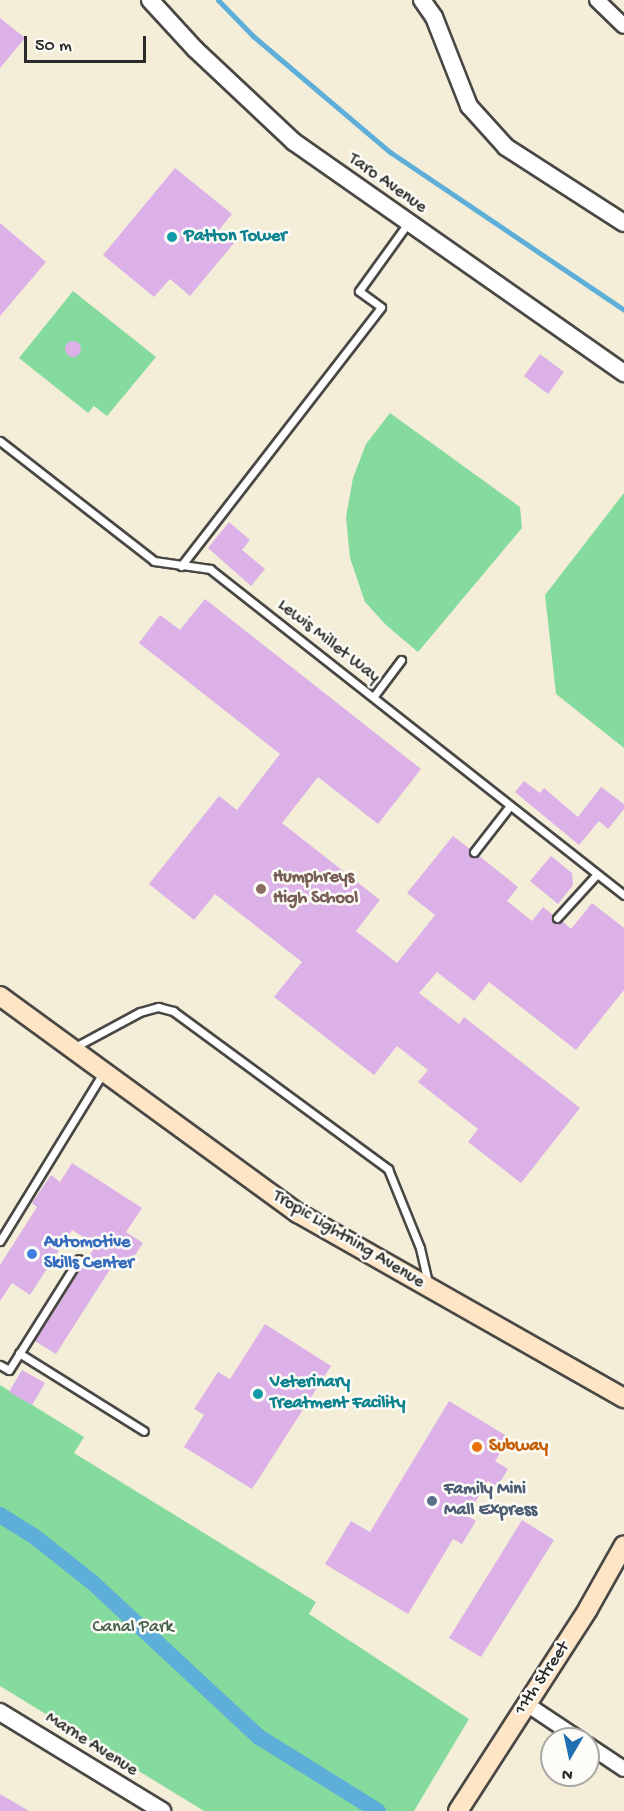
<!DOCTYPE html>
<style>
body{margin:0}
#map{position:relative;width:624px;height:1811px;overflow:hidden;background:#f4eed9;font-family:"Gochi Hand",sans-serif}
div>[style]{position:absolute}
.green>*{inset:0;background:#85da9d}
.stream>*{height:5px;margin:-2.5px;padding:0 2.5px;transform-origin:2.5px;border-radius:2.5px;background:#5daed8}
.canal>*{height:16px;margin:-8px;padding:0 8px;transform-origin:8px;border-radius:8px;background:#5daed8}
.building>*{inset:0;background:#dbb1e7}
.round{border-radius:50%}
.roads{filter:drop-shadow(2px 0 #494845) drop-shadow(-2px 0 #494845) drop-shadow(0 2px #494845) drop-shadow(0 -2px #494845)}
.service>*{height:7px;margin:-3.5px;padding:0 3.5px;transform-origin:3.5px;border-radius:3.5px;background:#fff}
.minor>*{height:14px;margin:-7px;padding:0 7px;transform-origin:7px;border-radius:7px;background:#fff}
.tertiary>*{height:16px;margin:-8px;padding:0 8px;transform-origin:8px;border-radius:8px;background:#fff}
.secondary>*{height:18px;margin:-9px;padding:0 9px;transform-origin:9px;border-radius:9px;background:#fde5c5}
.dots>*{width:16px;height:16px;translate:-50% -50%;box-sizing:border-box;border:3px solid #fdfcf7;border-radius:50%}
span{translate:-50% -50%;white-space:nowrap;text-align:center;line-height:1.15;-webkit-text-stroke:5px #fdfcf7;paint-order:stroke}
.street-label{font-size:18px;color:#2b2b2b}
.culture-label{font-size:18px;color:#0d838f;font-weight:700}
.left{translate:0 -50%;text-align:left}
.education-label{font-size:18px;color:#785e54;font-weight:700}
.shop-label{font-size:18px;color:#366cbe;font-weight:700}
.food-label{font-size:18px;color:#c56008;font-weight:700}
.service-label{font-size:18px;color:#4e5e75;font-weight:700}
.park-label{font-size:18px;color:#46604d}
.north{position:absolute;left:540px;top:1727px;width:60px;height:60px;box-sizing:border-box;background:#fdfcf7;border:2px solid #a9a8a5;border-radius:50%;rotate:189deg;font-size:16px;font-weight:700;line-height:24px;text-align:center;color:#2b2b2b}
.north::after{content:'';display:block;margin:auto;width:21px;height:27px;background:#1f6fb2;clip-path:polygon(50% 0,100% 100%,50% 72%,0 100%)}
.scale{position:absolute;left:24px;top:36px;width:122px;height:27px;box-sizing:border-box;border:3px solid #2b2b2b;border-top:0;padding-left:8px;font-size:18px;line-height:21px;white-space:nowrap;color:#2b2b2b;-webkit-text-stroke:4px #fdfcf7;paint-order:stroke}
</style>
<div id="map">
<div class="green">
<div style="clip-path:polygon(73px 291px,156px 357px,107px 416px,94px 406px,88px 413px,19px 358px)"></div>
<div style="clip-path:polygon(390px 413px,520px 507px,522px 528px,418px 652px,386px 625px,365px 602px,350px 558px,346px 517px,353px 478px,366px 444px)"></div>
<div style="clip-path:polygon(624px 493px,624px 748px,556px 694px,545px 595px)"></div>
<div style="clip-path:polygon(0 1385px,84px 1437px,74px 1453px,316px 1602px,309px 1614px,469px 1719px,414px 1811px,204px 1811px,0 1686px)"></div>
</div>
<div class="stream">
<div style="left:218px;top:0;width:50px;rotate:45.8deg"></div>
<div style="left:253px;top:36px;width:180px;rotate:40.3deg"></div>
<div style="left:390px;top:152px;width:282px;rotate:34deg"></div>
</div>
<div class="canal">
<div style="left:0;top:1515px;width:41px;rotate:32.2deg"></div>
<div style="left:35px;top:1537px;width:73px;rotate:38.3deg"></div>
<div style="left:92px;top:1582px;width:228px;rotate:42.9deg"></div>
<div style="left:259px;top:1737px;width:140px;rotate:31.9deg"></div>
</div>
<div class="building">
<div style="clip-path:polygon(0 18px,25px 38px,0 68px)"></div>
<div style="clip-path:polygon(175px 168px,232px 214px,218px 231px,234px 243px,190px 296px,170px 279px,154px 297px,103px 255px)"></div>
<div style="clip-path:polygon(0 223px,46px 262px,0 316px)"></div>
<div class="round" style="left:65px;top:341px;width:16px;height:16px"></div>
<div style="clip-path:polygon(540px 354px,564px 372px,548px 394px,524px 376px)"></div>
<div style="clip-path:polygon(229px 522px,250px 540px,242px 550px,265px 569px,251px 586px,208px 548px)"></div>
<div style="clip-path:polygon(205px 599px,421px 769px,378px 824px,318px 777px,282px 823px,380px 900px,356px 931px,397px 963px,435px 915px,407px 893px,453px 836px,470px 849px,470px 856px,478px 855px,518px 887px,507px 901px,532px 921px,543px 907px,553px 915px,554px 922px,562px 921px,571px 929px,592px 903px,624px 928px,624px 990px,576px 1050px,489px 982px,474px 1001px,437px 972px,419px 993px,459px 1024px,464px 1017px,580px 1108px,521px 1183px,468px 1142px,478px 1129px,418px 1082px,428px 1070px,397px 1046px,374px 1075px,274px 997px,302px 962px,215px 894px,194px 920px,149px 884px,219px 796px,237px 810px,280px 754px,139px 643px,160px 615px,180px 630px)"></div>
<div style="clip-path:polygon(524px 781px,540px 793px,544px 788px,578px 817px,601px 787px,624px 804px,624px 809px,608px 829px,599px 821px,579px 845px,515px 792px)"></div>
<div style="clip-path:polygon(551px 856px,572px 873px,573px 885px,558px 904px,530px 881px)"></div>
<div style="clip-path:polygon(72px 1163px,142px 1208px,126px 1232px,143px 1243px,125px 1270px,114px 1263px,56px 1354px,35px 1341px,96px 1245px,72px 1230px,30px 1295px,12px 1283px,0 1301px,0 1265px,37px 1207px,32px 1203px,51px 1175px,60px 1182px)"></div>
<div style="clip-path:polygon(265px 1324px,331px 1366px,252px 1489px,184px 1447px,204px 1415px,194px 1409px,218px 1372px,230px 1379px)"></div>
<div style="clip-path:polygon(22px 1370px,45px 1383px,32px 1405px,9px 1392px)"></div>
<div style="clip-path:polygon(449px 1401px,510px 1438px,495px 1461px,508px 1469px,497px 1487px,488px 1481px,467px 1516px,476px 1521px,462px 1544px,453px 1539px,408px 1614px,325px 1564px,351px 1521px,370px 1532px)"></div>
<div style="clip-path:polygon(522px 1520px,554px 1540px,481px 1657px,449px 1638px)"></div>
<div style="clip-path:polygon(0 1794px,29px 1811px,0 1811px)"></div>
</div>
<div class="roads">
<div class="service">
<div style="left:0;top:441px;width:195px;rotate:37.9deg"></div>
<div style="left:154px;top:561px;width:57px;rotate:8.1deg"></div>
<div style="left:210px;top:569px;width:527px;rotate:38.22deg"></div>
<div style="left:181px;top:566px;width:327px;rotate:-52.3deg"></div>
<div style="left:381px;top:307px;width:27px;rotate:-144deg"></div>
<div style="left:359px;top:291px;width:84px;rotate:-54.2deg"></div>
<div style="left:374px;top:696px;width:45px;rotate:-53.1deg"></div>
<div style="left:474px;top:852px;width:57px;rotate:-52.1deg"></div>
<div style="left:557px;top:918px;width:59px;rotate:-47.7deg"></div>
<div style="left:75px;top:1047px;width:74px;rotate:-28.3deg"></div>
<div style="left:140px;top:1012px;width:19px;rotate:-16deg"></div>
<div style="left:158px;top:1007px;width:16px;rotate:15deg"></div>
<div style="left:173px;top:1011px;width:267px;rotate:36.3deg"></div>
<div style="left:388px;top:1169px;width:85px;rotate:67.9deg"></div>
<div style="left:420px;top:1248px;width:37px;rotate:77deg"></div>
<div style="left:0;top:1241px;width:197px;rotate:-58.5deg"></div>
<div style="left:19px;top:1353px;width:147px;rotate:32deg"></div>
<div style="left:0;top:1365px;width:10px;rotate:29deg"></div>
<div style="left:9px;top:1370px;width:131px;rotate:-57.8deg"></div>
</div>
<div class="minor">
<div style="left:597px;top:0;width:37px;rotate:44deg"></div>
<div style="left:528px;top:1705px;width:61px;rotate:33.7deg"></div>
<div style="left:588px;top:1745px;width:43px;rotate:33.7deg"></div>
</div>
<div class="tertiary">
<div style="left:150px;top:0;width:67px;rotate:47.4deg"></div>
<div style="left:195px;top:49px;width:136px;rotate:43.2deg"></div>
<div style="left:294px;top:142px;width:403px;rotate:35deg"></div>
<div style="left:422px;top:0;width:21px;rotate:55deg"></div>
<div style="left:434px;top:17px;width:96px;rotate:68.5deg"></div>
<div style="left:469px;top:106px;width:55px;rotate:47.9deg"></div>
<div style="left:506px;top:147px;width:140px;rotate:32.8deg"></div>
<div style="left:0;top:1712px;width:190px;rotate:31.4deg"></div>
</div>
<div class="secondary">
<div style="left:0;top:996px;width:369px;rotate:36.1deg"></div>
<div style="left:298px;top:1213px;width:375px;rotate:29.6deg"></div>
<div style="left:458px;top:1811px;width:240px;rotate:-57.2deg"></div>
<div style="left:588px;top:1609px;width:73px;rotate:-60.6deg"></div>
</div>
</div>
<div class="dots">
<div style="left:172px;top:237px;background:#0f9aa8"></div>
<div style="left:261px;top:889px;background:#8d6e63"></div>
<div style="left:32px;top:1254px;background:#3f7fe0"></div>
<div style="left:258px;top:1394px;background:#0f9aa8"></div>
<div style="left:477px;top:1447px;background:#e8710a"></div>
<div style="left:432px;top:1501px;background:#5c6f8a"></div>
</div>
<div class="street-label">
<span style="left:387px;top:184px;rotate:35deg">Taro Avenue</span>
<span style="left:328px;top:642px;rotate:38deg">Lewis Millet Way</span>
<span style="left:348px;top:1240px;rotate:31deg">Tropic Lightning Avenue</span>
<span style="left:543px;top:1679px;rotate:-56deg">11th Street</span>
<span style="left:91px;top:1745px;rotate:32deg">Marne Avenue</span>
</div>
<div class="culture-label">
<span class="left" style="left:184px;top:237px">Patton Tower</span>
<span class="left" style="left:270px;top:1394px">Veterinary<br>Treatment Facility</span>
</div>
<div class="education-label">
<span class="left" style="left:273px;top:889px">Humphreys<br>High School</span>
</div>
<div class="shop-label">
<span class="left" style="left:44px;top:1254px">Automotive<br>Skills Center</span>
</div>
<div class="food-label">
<span class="left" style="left:489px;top:1447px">Subway</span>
</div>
<div class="service-label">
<span class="left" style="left:444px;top:1501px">Family Mini<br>Mall Express</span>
</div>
<div class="park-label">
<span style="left:133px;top:1628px">Canal Park</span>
</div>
<div class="north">N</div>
<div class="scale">50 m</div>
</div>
